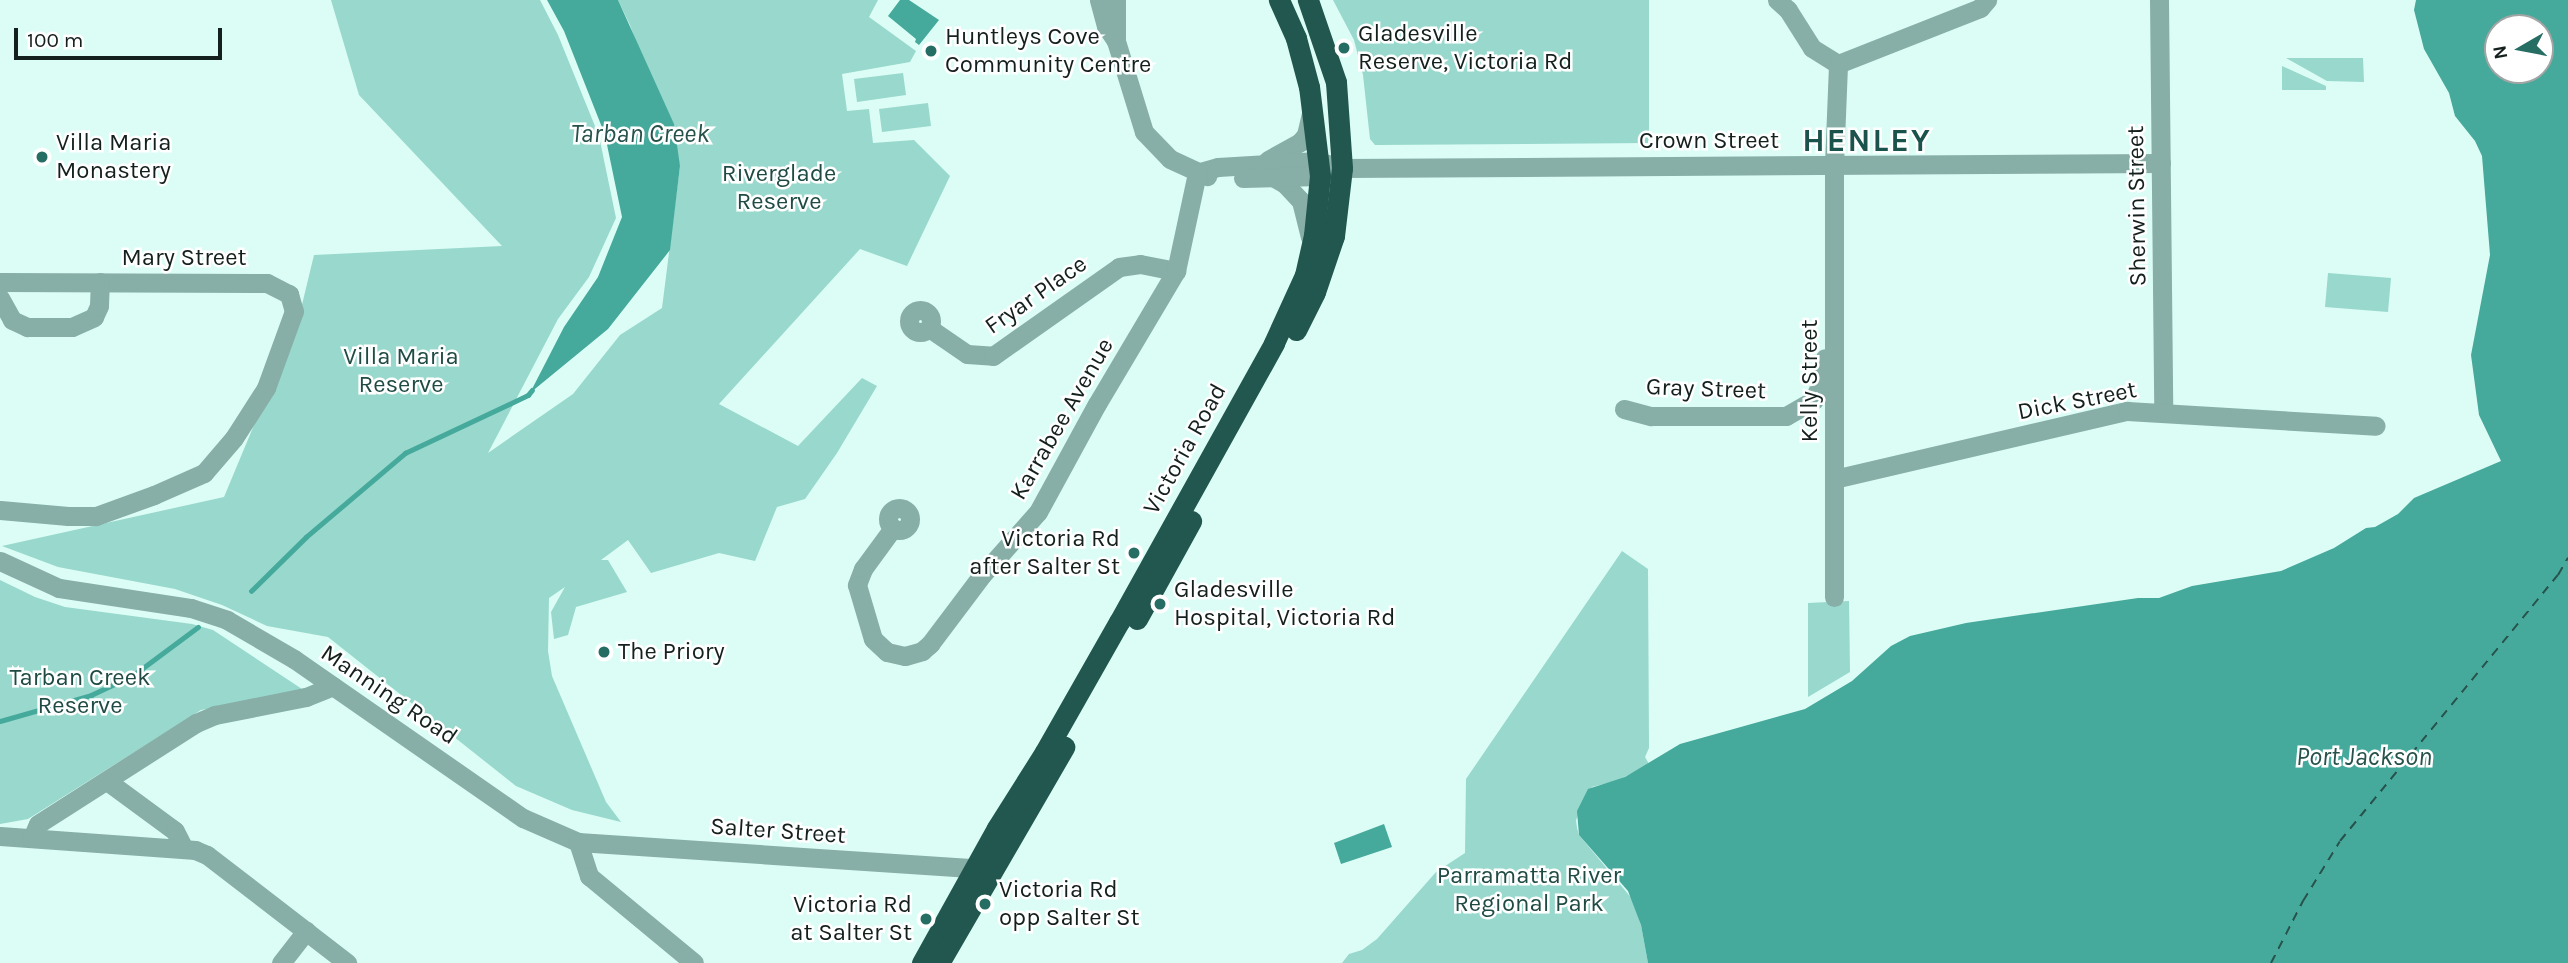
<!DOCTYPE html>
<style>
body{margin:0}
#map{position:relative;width:2568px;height:963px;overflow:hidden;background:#dbfdf6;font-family:Karla,sans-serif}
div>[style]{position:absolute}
.green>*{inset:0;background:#98d8cd}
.water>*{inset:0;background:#45a99b}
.stream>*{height:4.5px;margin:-2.25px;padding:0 2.25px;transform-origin:2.25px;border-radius:2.25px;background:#45a99b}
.ferry>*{height:2px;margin-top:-1px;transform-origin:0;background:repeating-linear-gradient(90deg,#26524b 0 9px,transparent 0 16px)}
.minor>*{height:19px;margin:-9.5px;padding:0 9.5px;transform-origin:9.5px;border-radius:9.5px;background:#87aea7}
.minor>.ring{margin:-9.5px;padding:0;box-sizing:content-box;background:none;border:19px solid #87aea7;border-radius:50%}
.highway>*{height:21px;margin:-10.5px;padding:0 10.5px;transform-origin:10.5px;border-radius:10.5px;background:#22574f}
.dots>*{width:19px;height:19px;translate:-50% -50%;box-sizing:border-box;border:4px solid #fff;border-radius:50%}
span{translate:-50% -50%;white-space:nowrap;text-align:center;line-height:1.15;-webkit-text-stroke:5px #fff;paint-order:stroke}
.poi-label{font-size:24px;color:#14201e}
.left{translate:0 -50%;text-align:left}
.right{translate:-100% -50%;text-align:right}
.street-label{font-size:24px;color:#14201e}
.park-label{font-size:24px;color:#1f4b44}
.water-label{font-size:26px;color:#26524b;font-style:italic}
.district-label{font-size:32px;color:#1a534b;font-weight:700;letter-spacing:2px}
.north{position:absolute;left:2484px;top:14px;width:70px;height:70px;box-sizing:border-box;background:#fff;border:2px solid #a1a6a5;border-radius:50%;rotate:260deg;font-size:19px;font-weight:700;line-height:28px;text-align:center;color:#14201e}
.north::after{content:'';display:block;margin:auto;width:24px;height:32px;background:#266d64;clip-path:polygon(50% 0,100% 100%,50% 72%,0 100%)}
.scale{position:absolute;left:14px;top:28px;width:208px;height:32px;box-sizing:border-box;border:4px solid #14201e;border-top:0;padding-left:9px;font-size:21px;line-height:24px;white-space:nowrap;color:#14201e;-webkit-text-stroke:5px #fff;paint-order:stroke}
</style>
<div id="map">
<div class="green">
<div style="clip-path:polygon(331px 0,540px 0,558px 35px,599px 136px,616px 218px,589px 277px,558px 319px,488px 453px,573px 394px,620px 335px,662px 308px,680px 166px,630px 25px,618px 0,878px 0,869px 17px,916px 51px,910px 62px,842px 74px,847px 111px,869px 109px,873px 143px,914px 140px,950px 176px,907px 266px,860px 249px,719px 404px,798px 446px,862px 378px,877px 386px,837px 453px,805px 499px,777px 507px,755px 561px,719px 553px,651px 573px,628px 540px,601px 560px,608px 560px,627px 592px,576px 607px,568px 635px,554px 639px,551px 612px,565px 587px,549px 598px,548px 651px,552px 676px,606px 802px,621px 822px,572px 810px,516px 786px,328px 637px,267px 626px,222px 605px,175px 589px,58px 567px,2px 546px,224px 497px,299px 317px,314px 255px,502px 246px,359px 95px)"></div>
<div style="clip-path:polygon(1333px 0,1649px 0,1649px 143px,1375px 145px,1370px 139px,1363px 75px,1354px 40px)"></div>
<div style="clip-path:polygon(2286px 58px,2363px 58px,2364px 82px,2327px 81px)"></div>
<div style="clip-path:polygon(2282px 66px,2326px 86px,2326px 90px,2282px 90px)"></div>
<div style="clip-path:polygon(903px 73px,906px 95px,857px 102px,854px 79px)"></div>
<div style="clip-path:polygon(928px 103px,931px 126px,882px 132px,879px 109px)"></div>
<div style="clip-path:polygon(2328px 273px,2391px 278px,2388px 312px,2325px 307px)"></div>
<div style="clip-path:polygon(1622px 551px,1648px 569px,1649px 748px,1645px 757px,1649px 764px,1619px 780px,1592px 787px,1576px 820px,1577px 828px,1579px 835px,1633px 900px,1641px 925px,1648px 963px,1342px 963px,1349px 954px,1362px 950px,1377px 939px,1436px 872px,1465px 853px,1466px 779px)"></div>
<div style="clip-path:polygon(0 580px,35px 597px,65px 607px,192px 624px,213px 630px,305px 691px,201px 710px,28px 819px,0 824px)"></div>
<div style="clip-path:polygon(1849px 601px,1850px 672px,1808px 697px,1808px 603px)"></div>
</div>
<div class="water">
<div style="clip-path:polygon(547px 0,618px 0,674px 124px,680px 166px,670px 250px,608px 329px,530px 393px,564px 327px,598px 277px,622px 217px,605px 135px,564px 31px)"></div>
<div style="clip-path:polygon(900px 0,909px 0,939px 20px,919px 45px,915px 42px,916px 39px,888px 16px)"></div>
<div style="clip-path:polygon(evenodd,2416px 0,2568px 0,2568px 963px,1648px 963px,1641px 925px,1628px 891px,1579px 835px,1577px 811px,1588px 789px,1625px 777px,1680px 744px,1805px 709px,1852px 681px,1891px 646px,1910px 636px,1966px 623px,2138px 598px,2159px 598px,2192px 586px,2281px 571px,2334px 548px,2366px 528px,2375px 527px,2398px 514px,2414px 498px,2501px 461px,2479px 415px,2471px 355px,2490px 255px,2482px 156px,2475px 141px,2455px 116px,2449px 93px,2424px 49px,2414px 10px,2416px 0,2498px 28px,2540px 28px,2540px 70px,2498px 70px,2498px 28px)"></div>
<div style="clip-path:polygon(1384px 824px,1392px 847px,1341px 864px,1334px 843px)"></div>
</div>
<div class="stream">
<div style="left:251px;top:591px;width:77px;rotate:-44.5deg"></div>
<div style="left:306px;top:537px;width:130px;rotate:-40.3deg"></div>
<div style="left:405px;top:453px;width:136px;rotate:-25.2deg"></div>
<div style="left:528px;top:395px;width:6px;rotate:-51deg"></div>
<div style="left:0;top:721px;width:95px;rotate:-15.9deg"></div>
<div style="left:91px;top:695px;width:45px;rotate:-24.9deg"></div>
<div style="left:132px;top:676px;width:82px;rotate:-36.6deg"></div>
</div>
<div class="ferry">
<div style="left:2271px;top:963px;width:70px;rotate:-62.7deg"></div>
<div style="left:2303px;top:901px;width:70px;rotate:-58.3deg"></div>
<div style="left:2340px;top:841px;width:344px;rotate:-50.7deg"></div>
<div style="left:2558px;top:575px;width:20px;rotate:-60deg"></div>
</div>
<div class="minor">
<div style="left:1099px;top:0;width:27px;rotate:75deg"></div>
<div style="left:1106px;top:26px;width:18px;rotate:56deg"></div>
<div style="left:1116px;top:41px;width:95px;rotate:72.9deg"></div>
<div style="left:1144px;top:132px;width:37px;rotate:46deg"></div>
<div style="left:1170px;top:159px;width:41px;rotate:24.7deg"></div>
<div style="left:1116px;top:0;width:41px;rotate:90deg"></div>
<div style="left:1777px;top:0;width:15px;rotate:42deg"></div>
<div style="left:1788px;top:10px;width:45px;rotate:57.7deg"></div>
<div style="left:1812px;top:48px;width:31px;rotate:32deg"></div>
<div style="left:2159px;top:0;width:411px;rotate:89.4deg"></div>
<div style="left:1838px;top:64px;width:153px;rotate:-21.5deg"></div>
<div style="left:1980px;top:8px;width:11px;rotate:-49deg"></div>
<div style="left:1268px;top:160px;width:37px;rotate:-29deg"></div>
<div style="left:1300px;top:142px;width:9px;rotate:-49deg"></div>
<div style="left:1306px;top:135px;width:22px;rotate:-77deg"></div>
<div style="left:1197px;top:173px;width:22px;rotate:-16deg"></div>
<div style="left:1218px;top:167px;width:99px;rotate:-3.5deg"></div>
<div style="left:1317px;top:161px;width:26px;rotate:16deg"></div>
<div style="left:1342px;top:168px;width:819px;rotate:-0.35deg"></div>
<div style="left:1273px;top:177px;width:14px;rotate:30deg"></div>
<div style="left:1285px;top:184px;width:23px;rotate:47deg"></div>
<div style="left:1301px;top:201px;width:37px;rotate:76deg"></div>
<div style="left:1243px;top:178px;width:77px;rotate:-1.5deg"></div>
<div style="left:1320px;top:176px;width:16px;rotate:-18deg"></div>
<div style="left:0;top:282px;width:267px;rotate:0.2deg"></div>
<div style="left:267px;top:283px;width:25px;rotate:27deg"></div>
<div style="left:289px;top:294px;width:18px;rotate:74deg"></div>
<div style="left:294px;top:311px;width:82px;rotate:110deg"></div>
<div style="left:266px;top:388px;width:59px;rotate:122.6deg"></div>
<div style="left:234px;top:438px;width:46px;rotate:130.6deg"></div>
<div style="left:204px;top:473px;width:55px;rotate:156.3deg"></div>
<div style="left:154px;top:495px;width:62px;rotate:160.1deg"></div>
<div style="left:96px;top:516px;width:28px;rotate:180deg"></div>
<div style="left:68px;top:516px;width:68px;rotate:-175deg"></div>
<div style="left:0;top:298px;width:25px;rotate:61deg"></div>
<div style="left:12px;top:320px;width:17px;rotate:25deg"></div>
<div style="left:27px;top:327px;width:45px"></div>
<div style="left:72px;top:327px;width:24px;rotate:-24deg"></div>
<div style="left:94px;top:317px;width:12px;rotate:-66deg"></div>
<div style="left:99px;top:306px;width:24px;rotate:-88deg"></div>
<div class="ring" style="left:909px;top:310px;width:3px;height:3px"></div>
<div style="left:929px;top:328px;width:46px;rotate:34.4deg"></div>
<div style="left:967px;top:354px;width:26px;rotate:4deg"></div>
<div style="left:993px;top:356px;width:154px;rotate:-35.2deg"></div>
<div style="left:1119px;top:267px;width:21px;rotate:-8deg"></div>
<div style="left:1140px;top:264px;width:37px;rotate:11deg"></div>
<div style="left:1624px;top:409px;width:28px;rotate:15deg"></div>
<div style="left:1651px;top:416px;width:135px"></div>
<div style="left:1786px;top:416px;width:32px;rotate:-30deg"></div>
<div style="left:1814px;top:400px;width:22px;rotate:-69deg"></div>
<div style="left:1822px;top:379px;width:21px;rotate:-82deg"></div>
<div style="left:1834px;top:479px;width:301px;rotate:-13.1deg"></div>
<div style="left:2127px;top:411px;width:249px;rotate:3.4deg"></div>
<div class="ring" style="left:888px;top:508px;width:3px;height:3px"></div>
<div style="left:893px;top:528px;width:51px;rotate:126.2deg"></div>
<div style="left:863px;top:569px;width:17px;rotate:111deg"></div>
<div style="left:857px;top:585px;width:56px;rotate:73.5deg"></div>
<div style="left:873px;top:639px;width:19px;rotate:43deg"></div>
<div style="left:887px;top:652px;width:18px;rotate:13deg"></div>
<div style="left:905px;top:656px;width:18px;rotate:-16deg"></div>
<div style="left:922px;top:651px;width:11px;rotate:-41deg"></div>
<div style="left:930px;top:644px;width:86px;rotate:-53deg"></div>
<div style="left:982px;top:575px;width:84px;rotate:-48.4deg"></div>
<div style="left:1038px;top:512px;width:123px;rotate:-61.4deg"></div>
<div style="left:1097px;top:404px;width:155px;rotate:-59.3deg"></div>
<div style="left:1176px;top:271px;width:100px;rotate:-77.9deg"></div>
<div style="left:0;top:561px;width:65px;rotate:24.6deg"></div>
<div style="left:59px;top:588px;width:134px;rotate:8.6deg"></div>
<div style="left:191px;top:608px;width:38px;rotate:18deg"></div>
<div style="left:227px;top:620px;width:78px;rotate:30.2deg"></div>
<div style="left:294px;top:659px;width:279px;rotate:34.8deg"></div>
<div style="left:523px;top:818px;width:60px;rotate:23.6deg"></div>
<div style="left:578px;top:842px;width:397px;rotate:3.8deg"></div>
<div style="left:1834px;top:597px;width:432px;rotate:-90deg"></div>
<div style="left:1834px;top:165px;width:101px;rotate:-87.7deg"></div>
<div style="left:107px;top:781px;width:84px;rotate:36.3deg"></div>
<div style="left:175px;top:831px;width:18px;rotate:63deg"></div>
<div style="left:0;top:836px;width:196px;rotate:4.1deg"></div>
<div style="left:195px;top:850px;width:13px;rotate:23deg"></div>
<div style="left:207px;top:855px;width:177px;rotate:37.6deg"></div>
<div style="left:32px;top:838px;width:15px;rotate:-67deg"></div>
<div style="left:38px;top:824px;width:188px;rotate:-32.6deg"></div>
<div style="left:196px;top:723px;width:21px;rotate:-23deg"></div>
<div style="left:215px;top:715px;width:93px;rotate:-11.2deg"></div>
<div style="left:306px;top:697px;width:29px;rotate:-22deg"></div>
<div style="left:578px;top:842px;width:36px;rotate:72deg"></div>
<div style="left:589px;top:876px;width:136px;rotate:39.6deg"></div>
<div style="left:281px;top:963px;width:41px;rotate:-52deg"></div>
</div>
<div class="highway">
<div style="left:1296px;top:330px;width:42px;rotate:-63.4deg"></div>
<div style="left:1315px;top:292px;width:59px;rotate:-71.3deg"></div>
<div style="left:1334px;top:236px;width:68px;rotate:-83.3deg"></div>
<div style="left:1342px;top:168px;width:86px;rotate:-94deg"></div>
<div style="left:1336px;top:82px;width:87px;rotate:-108.9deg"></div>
<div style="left:1137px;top:619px;width:112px;rotate:-61.1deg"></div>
<div style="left:922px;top:963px;width:154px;rotate:-60.9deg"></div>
<div style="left:997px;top:828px;width:90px;rotate:-57.7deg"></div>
<div style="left:1045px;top:752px;width:150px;rotate:-60.4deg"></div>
<div style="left:1119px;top:622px;width:319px;rotate:-60.9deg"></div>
<div style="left:1274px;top:343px;width:75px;rotate:-65.5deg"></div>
<div style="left:1305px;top:275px;width:41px;rotate:-77.3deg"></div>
<div style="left:1314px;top:235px;width:59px;rotate:-84.2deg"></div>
<div style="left:1320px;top:176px;width:90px;rotate:-97deg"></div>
<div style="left:1309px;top:87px;width:51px;rotate:-104.9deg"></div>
<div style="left:1296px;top:38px;width:42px;rotate:-114.1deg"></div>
<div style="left:939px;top:963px;width:250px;rotate:-59.9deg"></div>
</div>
<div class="dots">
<div style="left:1344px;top:48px;background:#266d64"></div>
<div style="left:931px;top:51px;background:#266d64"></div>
<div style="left:42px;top:157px;background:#266d64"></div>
<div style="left:1134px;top:553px;background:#266d64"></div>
<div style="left:1160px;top:604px;background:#266d64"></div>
<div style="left:604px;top:652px;background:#266d64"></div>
<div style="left:985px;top:904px;background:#266d64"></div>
<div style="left:926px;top:919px;background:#266d64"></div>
</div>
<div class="poi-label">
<span class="left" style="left:1358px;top:48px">Gladesville<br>Reserve, Victoria Rd</span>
<span class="left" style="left:945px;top:51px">Huntleys Cove<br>Community Centre</span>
<span class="left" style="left:56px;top:157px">Villa Maria<br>Monastery</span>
<span class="right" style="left:1120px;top:553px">Victoria Rd<br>after Salter St</span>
<span class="left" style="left:1174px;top:604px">Gladesville<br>Hospital, Victoria Rd</span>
<span class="left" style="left:618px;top:652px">The Priory</span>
<span class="left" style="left:999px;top:904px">Victoria Rd<br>opp Salter St</span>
<span class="right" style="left:912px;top:919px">Victoria Rd<br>at Salter St</span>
</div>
<div class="street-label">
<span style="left:1709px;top:141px">Crown Street</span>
<span style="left:2137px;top:206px;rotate:-91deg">Sherwin Street</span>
<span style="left:184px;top:258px">Mary Street</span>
<span style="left:1036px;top:295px;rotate:-35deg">Fryar Place</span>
<span style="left:1810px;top:381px;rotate:-90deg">Kelly Street</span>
<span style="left:1706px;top:389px;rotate:2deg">Gray Street</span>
<span style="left:2077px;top:401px;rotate:-11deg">Dick Street</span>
<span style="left:1062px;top:419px;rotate:-60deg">Karrabee Avenue</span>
<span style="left:1185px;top:449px;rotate:-61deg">Victoria Road</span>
<span style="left:389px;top:695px;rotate:34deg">Manning Road</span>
<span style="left:778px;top:831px;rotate:4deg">Salter Street</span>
</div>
<div class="park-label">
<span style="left:779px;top:188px">Riverglade<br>Reserve</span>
<span style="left:401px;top:371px">Villa Maria<br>Reserve</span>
<span style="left:80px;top:692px">Tarban Creek<br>Reserve</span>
<span style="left:1529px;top:890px">Parramatta River<br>Regional Park</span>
</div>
<div class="water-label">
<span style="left:640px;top:134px">Tarban Creek</span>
<span style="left:2364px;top:757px">Port Jackson</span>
</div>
<div class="district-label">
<span style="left:1867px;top:141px">HENLEY</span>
</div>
<div class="north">N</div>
<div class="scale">100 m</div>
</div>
